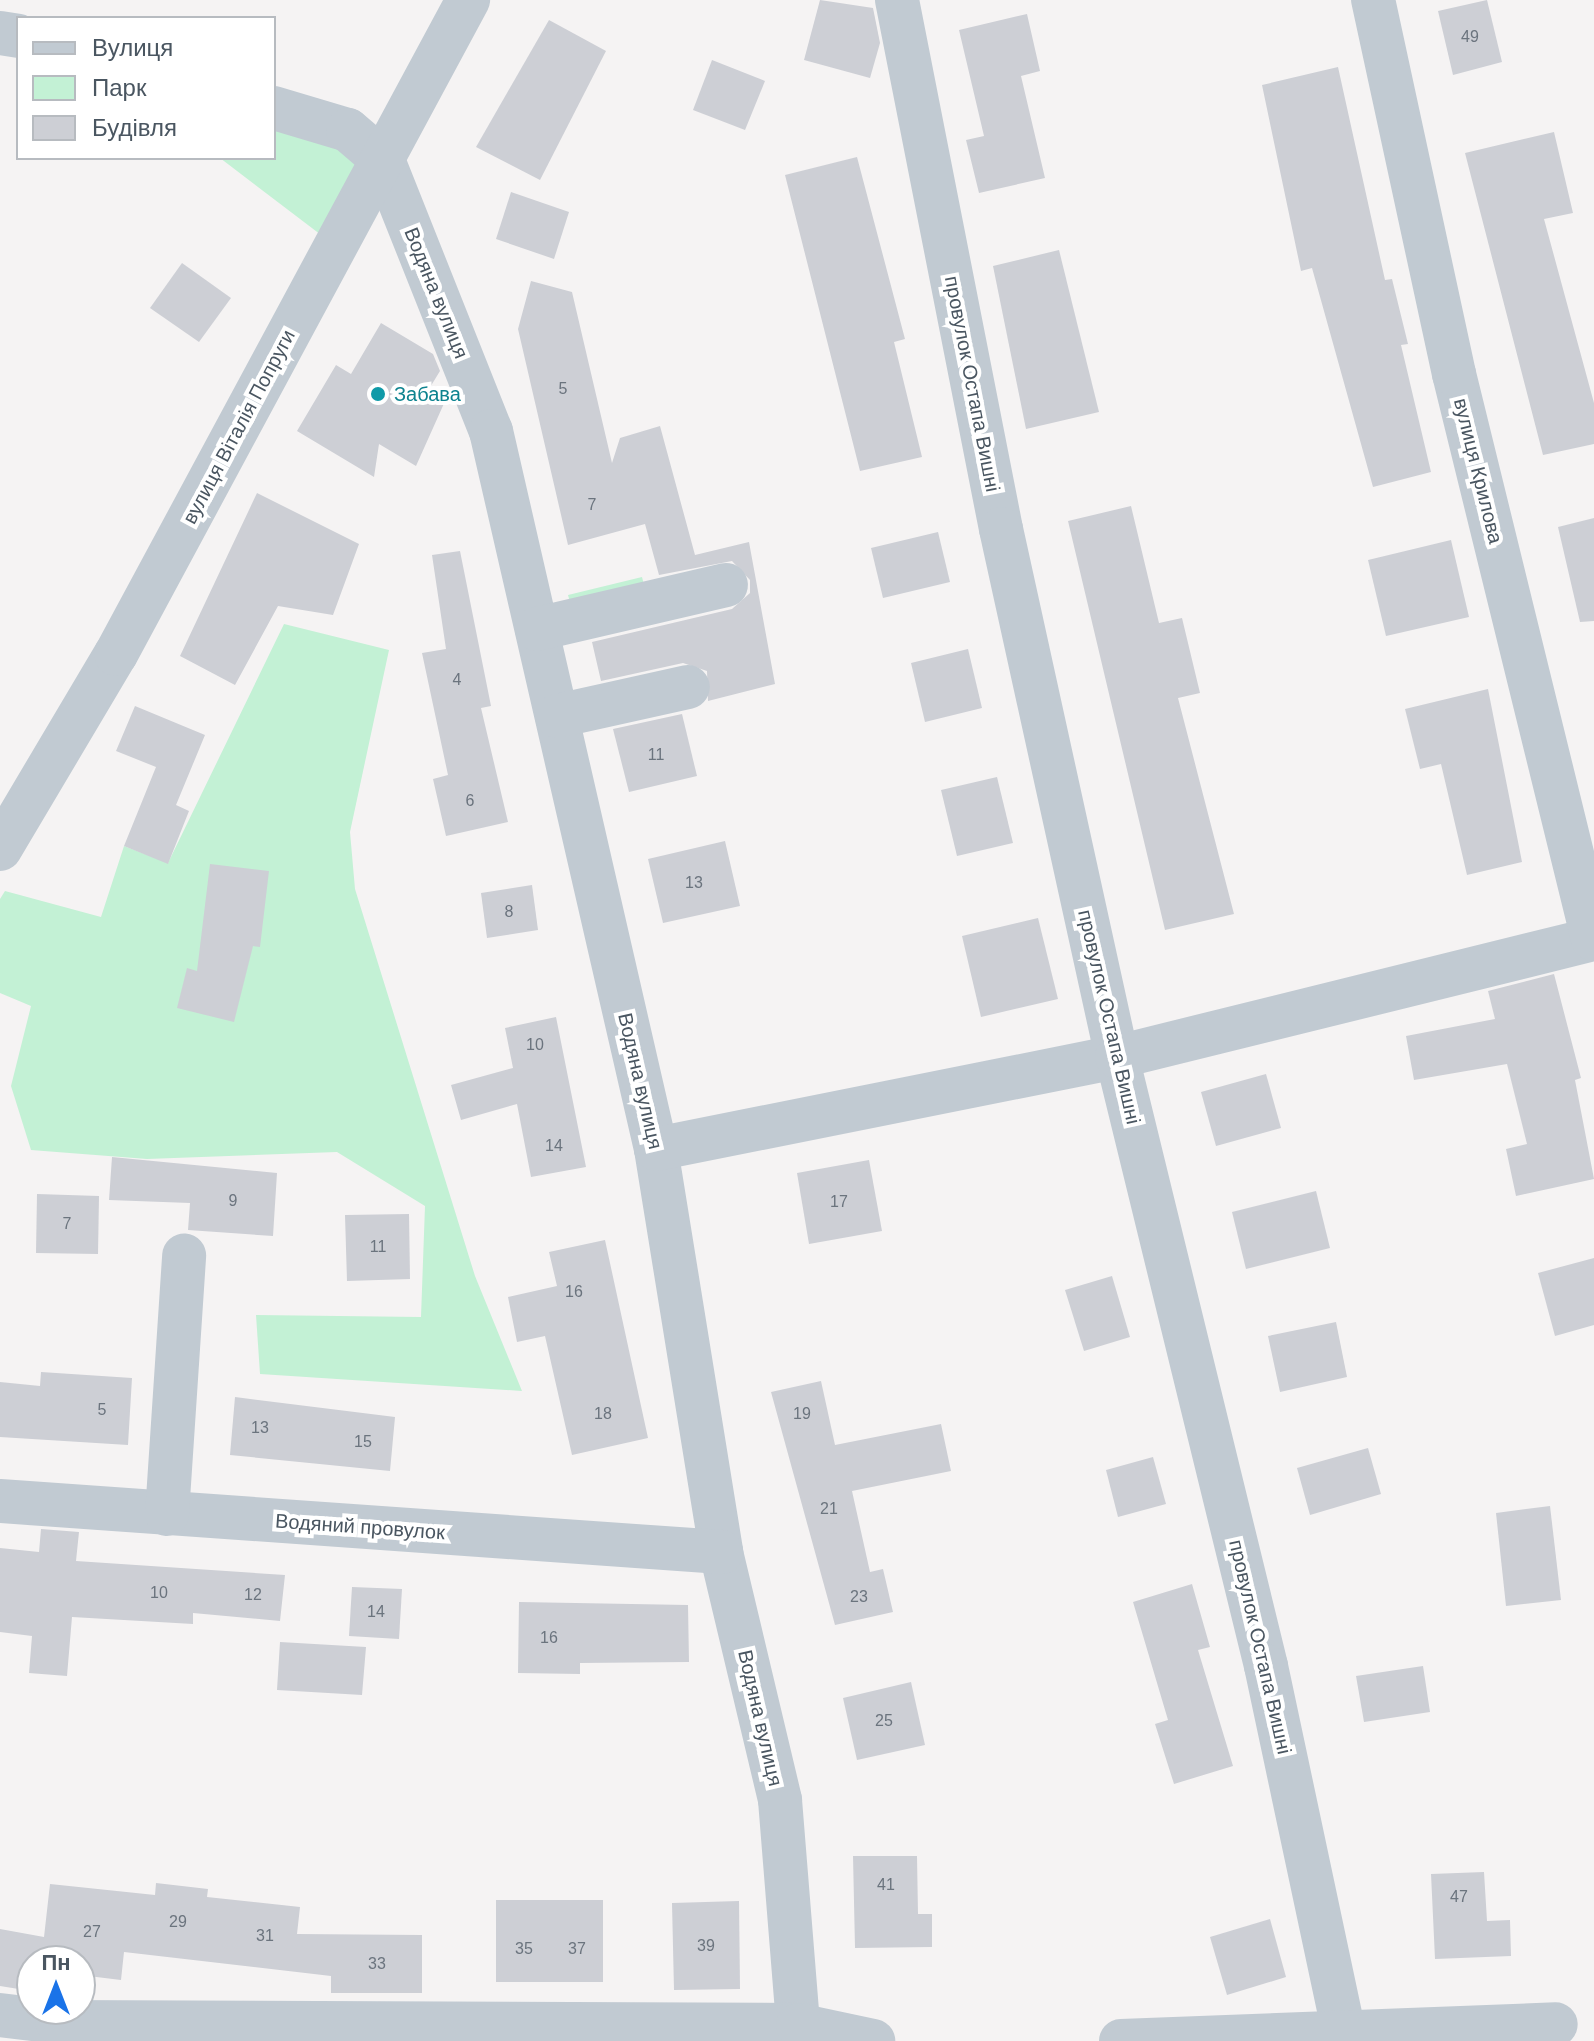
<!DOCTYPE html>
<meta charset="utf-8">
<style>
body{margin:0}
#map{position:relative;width:1594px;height:2041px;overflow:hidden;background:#f5f3f3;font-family:Arial,sans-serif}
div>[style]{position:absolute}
.green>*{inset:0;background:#c3f1d5}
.building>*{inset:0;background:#cdcfd5}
.minor>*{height:44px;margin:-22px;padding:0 22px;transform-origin:22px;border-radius:22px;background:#c1cad2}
.dots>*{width:22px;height:22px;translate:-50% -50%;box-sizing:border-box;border:4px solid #fff;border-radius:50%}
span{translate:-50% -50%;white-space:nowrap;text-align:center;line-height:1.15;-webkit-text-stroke:8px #fff;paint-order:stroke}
.number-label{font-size:16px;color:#6b747e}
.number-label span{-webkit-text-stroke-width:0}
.street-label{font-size:20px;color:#4a5661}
.culture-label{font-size:20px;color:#0d838f}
.left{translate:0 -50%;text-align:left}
.legend{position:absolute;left:16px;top:16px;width:260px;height:144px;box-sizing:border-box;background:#fff;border:2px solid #b7bbc0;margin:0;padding:10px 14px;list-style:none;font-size:24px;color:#4a5661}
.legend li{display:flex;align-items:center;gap:16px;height:40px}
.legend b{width:40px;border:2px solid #b7bbc0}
.north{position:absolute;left:16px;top:1945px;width:80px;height:80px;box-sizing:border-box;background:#fff;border:2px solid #b7bbc0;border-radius:50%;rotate:0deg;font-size:22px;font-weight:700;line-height:32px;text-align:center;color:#4a5661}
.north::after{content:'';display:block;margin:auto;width:28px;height:36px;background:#1a73e8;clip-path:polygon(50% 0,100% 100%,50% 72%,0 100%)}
</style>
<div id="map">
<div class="green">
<div style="clip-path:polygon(274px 119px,371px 164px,329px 241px,220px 158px,274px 158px)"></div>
<div style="clip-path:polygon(642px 577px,646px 593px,572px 610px,568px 595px)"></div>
<div style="clip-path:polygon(284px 624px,389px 650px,350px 832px,355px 889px,475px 1276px,522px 1391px,260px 1374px,256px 1315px,421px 1317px,425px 1206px,337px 1152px,147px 1159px,31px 1150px,11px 1086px,31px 1006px,0 993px,0 899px,5px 891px,101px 917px,124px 846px,168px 863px)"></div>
</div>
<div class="building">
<div style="clip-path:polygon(820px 0,873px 8px,880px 43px,870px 78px,804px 60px)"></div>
<div style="clip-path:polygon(1487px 0,1502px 62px,1453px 75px,1438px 11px)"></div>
<div style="clip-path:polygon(1027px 14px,1040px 71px,1021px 76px,1045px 178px,979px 193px,966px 140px,984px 136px,959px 30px)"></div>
<div style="clip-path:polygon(549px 20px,606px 51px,540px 180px,476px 147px)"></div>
<div style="clip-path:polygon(712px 60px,765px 81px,745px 130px,693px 110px)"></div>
<div style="clip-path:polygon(1338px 67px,1385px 280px,1392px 279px,1408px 344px,1401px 345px,1431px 472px,1373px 487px,1312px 268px,1301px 271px,1262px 85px)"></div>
<div style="clip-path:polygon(1554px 132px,1573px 213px,1544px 219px,1594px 403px,1594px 444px,1543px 455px,1465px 153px)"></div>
<div style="clip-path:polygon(857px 157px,905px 339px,894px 342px,922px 457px,860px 471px,785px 175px)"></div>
<div style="clip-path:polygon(511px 192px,569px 212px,554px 259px,496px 239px)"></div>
<div style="clip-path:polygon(1059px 250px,1099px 412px,1026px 429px,993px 266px)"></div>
<div style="clip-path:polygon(182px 263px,231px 298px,199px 342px,150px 308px)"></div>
<div style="clip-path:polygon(531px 281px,572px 292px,612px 463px,620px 438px,660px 426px,695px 555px,749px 542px,775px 684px,708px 701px,707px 671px,683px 663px,601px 681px,592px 642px,732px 609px,750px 593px,750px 580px,732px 561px,659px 575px,645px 524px,568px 545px,518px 329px)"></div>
<div style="clip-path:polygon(381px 323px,433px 354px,440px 371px,429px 389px,446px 399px,416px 466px,379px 444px,374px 477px,297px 431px,336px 365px,351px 374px)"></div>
<div style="clip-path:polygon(257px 493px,359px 544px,333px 615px,278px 606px,235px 685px,180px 656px)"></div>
<div style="clip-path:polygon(1131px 506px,1159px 623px,1182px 618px,1200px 693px,1178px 698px,1234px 914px,1165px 930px,1068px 521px)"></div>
<div style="clip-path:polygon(1594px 518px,1594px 621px,1580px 622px,1558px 527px)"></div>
<div style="clip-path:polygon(938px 532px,950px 582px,883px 598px,871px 548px)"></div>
<div style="clip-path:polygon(1451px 540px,1469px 617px,1386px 636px,1368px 560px)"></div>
<div style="clip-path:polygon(460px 551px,491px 706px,481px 708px,508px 822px,446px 836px,433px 779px,448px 775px,422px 653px,446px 649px,432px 555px)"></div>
<div style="clip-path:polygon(968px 649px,982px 708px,925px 722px,911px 663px)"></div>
<div style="clip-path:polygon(1488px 689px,1522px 862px,1467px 875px,1441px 764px,1420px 769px,1405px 709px)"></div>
<div style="clip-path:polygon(135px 706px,205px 735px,176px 805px,189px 811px,168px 864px,124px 846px,156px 767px,116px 751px)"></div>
<div style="clip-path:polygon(682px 714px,697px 776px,629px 792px,613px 729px)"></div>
<div style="clip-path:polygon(997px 777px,1013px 843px,957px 856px,941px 790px)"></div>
<div style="clip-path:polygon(725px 841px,740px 906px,663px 923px,648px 859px)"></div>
<div style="clip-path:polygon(210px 864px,269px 871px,260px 947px,253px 946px,234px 1022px,177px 1008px,187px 968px,197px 971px)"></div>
<div style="clip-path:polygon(532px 885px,538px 930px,487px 938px,481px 893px)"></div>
<div style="clip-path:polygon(1038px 918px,1058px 999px,981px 1017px,962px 936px)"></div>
<div style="clip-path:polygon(1554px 974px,1581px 1078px,1575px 1080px,1594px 1179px,1516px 1196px,1506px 1149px,1527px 1144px,1507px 1064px,1414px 1080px,1406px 1036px,1495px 1019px,1488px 991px)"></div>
<div style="clip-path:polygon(556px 1017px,586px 1167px,531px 1177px,517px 1104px,461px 1120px,451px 1085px,513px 1068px,505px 1028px)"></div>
<div style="clip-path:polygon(1266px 1074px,1281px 1128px,1216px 1146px,1201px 1092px)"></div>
<div style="clip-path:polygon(112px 1157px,277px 1173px,273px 1236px,188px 1230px,190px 1203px,109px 1200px)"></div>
<div style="clip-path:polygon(869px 1160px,882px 1231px,809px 1244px,797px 1173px)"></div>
<div style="clip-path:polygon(1316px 1191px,1330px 1248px,1246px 1269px,1232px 1212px)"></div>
<div style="clip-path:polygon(37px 1194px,99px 1196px,98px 1254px,36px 1253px)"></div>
<div style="clip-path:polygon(409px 1214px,410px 1279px,347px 1281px,345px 1215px)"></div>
<div style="clip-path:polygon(605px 1240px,648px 1438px,572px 1455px,545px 1336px,517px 1342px,508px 1297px,557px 1286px,549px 1252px)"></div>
<div style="clip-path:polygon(1594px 1258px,1594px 1325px,1555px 1336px,1538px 1273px)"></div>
<div style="clip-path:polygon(1112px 1276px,1130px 1337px,1084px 1351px,1065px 1290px)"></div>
<div style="clip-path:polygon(1336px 1322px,1347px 1377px,1280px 1392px,1268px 1336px)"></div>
<div style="clip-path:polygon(41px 1372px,132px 1378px,128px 1445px,0 1437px,0 1382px,40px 1386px)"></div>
<div style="clip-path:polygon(821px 1381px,835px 1445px,941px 1424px,951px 1471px,852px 1491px,870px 1572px,883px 1569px,893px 1612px,835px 1625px,771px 1392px)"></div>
<div style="clip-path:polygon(235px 1397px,395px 1417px,390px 1471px,230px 1455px)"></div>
<div style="clip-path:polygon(1368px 1448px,1381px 1494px,1310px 1515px,1297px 1468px)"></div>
<div style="clip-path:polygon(1153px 1457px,1166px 1504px,1118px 1517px,1106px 1470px)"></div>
<div style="clip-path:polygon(1550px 1506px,1561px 1600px,1506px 1606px,1496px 1513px)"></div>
<div style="clip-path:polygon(41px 1529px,79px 1532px,76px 1561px,285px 1575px,280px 1621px,193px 1613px,193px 1624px,72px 1617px,67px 1676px,29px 1673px,32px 1636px,0 1632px,0 1548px,39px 1552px)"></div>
<div style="clip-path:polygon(1192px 1584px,1210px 1647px,1198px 1650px,1233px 1766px,1174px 1784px,1155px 1724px,1168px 1720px,1133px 1602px)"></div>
<div style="clip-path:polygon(352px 1587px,402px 1589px,399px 1639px,349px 1636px)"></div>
<div style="clip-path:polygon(519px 1602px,688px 1605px,689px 1662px,580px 1663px,580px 1674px,518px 1673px)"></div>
<div style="clip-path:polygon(280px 1642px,366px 1647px,362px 1695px,277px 1690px)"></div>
<div style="clip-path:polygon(1423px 1666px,1430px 1712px,1364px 1722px,1356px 1676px)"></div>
<div style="clip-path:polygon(911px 1682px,925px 1745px,857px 1760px,843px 1698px)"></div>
<div style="clip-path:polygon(853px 1856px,917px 1856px,918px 1914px,932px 1914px,932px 1947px,855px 1948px)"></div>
<div style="clip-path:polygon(1484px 1872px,1487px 1921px,1510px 1920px,1511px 1956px,1435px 1959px,1431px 1874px)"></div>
<div style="clip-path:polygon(156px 1883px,208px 1889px,207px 1897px,300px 1907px,297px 1934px,422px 1935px,422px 1993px,331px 1993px,331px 1976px,124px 1952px,121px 1980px,80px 1975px,80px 1961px,32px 1961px,31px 1991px,0 1986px,0 1929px,44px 1937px,50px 1884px,155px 1895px)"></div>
<div style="clip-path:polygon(496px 1900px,603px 1900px,603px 1982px,496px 1982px)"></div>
<div style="clip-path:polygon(739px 1901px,740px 1989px,674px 1990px,672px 1903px)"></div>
<div style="clip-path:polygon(1270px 1919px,1286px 1977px,1227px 1995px,1210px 1937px)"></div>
</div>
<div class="minor">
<div style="left:897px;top:0;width:539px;rotate:78.88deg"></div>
<div style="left:1001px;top:529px;width:541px;rotate:77.61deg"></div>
<div style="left:1117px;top:1057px;width:627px;rotate:76.25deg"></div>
<div style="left:1266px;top:1666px;width:383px;rotate:78deg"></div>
<div style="left:0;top:33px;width:18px;rotate:9deg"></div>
<div style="left:274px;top:108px;width:77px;rotate:16.6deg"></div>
<div style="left:348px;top:130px;width:46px;rotate:40.6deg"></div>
<div style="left:383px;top:160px;width:292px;rotate:68.3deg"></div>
<div style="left:491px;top:431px;width:737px;rotate:77.06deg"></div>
<div style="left:656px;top:1149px;width:408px;rotate:80.8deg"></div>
<div style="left:721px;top:1552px;width:255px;rotate:76.6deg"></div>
<div style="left:780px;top:1800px;width:226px;rotate:85.4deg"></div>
<div style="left:537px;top:629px;width:194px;rotate:-13.1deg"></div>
<div style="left:557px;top:716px;width:134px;rotate:-12.5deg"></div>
<div style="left:0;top:849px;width:227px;rotate:-59.3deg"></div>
<div style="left:116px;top:654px;width:743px;rotate:-61.71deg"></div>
<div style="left:656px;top:1149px;width:470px;rotate:-11.3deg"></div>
<div style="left:1117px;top:1057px;width:490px;rotate:-13.9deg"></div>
<div style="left:1593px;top:939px;width:582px;rotate:-103.82deg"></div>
<div style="left:1454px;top:374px;width:383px;rotate:-102.2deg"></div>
<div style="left:0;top:1501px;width:723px;rotate:4.05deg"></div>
<div style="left:167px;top:1514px;width:259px;rotate:-86.2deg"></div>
<div style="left:0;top:2015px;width:57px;rotate:7deg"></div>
<div style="left:57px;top:2022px;width:741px;rotate:0.23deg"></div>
<div style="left:798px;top:2025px;width:77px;rotate:12deg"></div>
<div style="left:1121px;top:2041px;width:435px;rotate:-2.2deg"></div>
</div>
<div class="dots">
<div style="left:378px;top:394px;background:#0f9aa8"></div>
</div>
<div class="number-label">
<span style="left:1470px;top:37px">49</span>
<span style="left:563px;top:389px">5</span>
<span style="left:592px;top:505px">7</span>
<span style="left:457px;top:680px">4</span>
<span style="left:656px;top:755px">11</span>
<span style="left:470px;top:801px">6</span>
<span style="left:694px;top:883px">13</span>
<span style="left:509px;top:912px">8</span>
<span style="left:535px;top:1045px">10</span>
<span style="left:554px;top:1146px">14</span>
<span style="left:233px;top:1201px">9</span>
<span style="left:839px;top:1202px">17</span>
<span style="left:67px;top:1224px">7</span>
<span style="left:378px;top:1247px">11</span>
<span style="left:574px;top:1292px">16</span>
<span style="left:102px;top:1410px">5</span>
<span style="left:603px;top:1414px">18</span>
<span style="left:802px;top:1414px">19</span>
<span style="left:260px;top:1428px">13</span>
<span style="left:363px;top:1442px">15</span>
<span style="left:829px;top:1509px">21</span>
<span style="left:159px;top:1593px">10</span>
<span style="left:253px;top:1595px">12</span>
<span style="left:859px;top:1597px">23</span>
<span style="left:376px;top:1612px">14</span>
<span style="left:549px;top:1638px">16</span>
<span style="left:884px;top:1721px">25</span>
<span style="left:886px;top:1885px">41</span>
<span style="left:1459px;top:1897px">47</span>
<span style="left:178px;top:1922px">29</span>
<span style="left:92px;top:1932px">27</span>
<span style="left:265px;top:1936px">31</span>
<span style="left:706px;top:1946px">39</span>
<span style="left:524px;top:1949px">35</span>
<span style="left:577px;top:1949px">37</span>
<span style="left:377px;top:1964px">33</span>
</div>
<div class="street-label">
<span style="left:436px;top:293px;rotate:68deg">Водяна вулиця</span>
<span style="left:972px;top:384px;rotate:79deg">провулок Остапа Вишні</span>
<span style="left:239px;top:427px;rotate:-62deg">вулиця Віталія Попруги</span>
<span style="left:1478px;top:471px;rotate:76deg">вулиця Крилова</span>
<span style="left:1109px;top:1017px;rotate:77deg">провулок Остапа Вишні</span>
<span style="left:640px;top:1081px;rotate:77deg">Водяна вулиця</span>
<span style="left:360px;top:1527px;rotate:4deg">Водяний провулок</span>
<span style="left:1260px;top:1647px;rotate:77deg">провулок Остапа Вишні</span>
<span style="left:760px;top:1718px;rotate:77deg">Водяна вулиця</span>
</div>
<div class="culture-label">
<span class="left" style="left:394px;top:394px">Забава</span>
</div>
<ul class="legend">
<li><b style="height:10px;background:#c1cad2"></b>Вулиця</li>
<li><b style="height:22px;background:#c3f1d5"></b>Парк</li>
<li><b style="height:22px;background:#cdcfd5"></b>Будівля</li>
</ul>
<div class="north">Пн</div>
</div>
